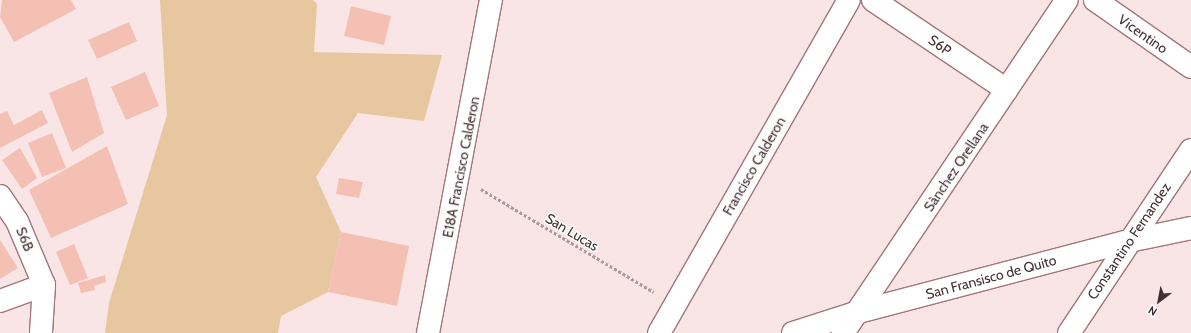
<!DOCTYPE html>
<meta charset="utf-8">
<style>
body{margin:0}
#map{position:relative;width:1191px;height:333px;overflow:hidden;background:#f9e5e6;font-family:Cabin,sans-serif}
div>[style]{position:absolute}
.green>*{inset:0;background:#e7c79f}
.building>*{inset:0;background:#f4c0b4}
.path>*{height:2.5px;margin-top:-1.25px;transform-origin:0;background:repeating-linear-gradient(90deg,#ac999a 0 3px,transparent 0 5px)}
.roads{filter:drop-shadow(1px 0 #a1767a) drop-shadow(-1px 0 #a1767a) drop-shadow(0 1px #a1767a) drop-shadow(0 -1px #a1767a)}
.minor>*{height:22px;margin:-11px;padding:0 11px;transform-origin:11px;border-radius:11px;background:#fff}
span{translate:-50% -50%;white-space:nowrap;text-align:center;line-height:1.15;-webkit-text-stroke:3px #fff;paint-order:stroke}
.street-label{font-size:14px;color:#422f31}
.north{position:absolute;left:1139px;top:281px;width:40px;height:40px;-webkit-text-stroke:3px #fff;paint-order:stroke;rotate:212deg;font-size:11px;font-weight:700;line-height:16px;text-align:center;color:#422f31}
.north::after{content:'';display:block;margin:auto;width:14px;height:18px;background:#422f31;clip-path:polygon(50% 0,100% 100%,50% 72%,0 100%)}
</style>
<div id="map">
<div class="green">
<div style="clip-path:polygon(160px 0,313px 0,317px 4px,314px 52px,442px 55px,424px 121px,358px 113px,316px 177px,341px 232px,328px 292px,281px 316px,278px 333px,105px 333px,109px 303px,167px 115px)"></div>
</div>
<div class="building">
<div style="clip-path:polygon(71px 0,76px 9px,14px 42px,0 17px,2px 0)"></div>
<div style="clip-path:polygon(351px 6px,391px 16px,384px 45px,344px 36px)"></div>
<div style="clip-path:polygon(129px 22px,137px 41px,97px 59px,88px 40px)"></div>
<div style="clip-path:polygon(145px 72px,159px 106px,126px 120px,111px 87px)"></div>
<div style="clip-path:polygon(87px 77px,104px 133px,72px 152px,49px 93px)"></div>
<div style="clip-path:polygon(42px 110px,48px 123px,0 148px,0 114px,7px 111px,14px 125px)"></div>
<div style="clip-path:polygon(52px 133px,66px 168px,42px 177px,28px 143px)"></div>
<div style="clip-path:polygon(107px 146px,128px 204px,51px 238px,29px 190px)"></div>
<div style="clip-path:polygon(20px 148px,37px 178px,22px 189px,2px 160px)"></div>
<div style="clip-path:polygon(339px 178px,363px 182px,359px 198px,336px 194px)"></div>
<div style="clip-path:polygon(341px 232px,409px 246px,397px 306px,328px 292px)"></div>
<div style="clip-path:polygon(0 240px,18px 268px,0 279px)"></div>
<div style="clip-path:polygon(74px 244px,88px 278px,70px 285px,56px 252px)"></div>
<div style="clip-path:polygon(105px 275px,106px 282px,94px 286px,95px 290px,81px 293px,78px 283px)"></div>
</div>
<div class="path">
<div style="left:481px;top:189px;width:201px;rotate:30.8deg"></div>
</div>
<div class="roads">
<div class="minor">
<div style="left:873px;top:0;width:161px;rotate:33.9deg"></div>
<div style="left:1095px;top:0;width:117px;rotate:34.9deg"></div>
<div style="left:0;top:196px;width:30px;rotate:56deg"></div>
<div style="left:17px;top:221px;width:69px;rotate:67.1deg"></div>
<div style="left:44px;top:285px;width:48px;rotate:93.6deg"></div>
<div style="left:0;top:301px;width:47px;rotate:-20deg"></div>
<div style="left:428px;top:333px;width:339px;rotate:-79.3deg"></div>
<div style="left:659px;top:333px;width:383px;rotate:-60.3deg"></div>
<div style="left:793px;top:333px;width:68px;rotate:-17.9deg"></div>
<div style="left:858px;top:312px;width:280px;rotate:-14.7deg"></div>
<div style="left:1129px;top:241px;width:63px;rotate:-11.8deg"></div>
<div style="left:843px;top:333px;width:401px;rotate:-56.1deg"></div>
<div style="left:1069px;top:333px;width:220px;rotate:-56.3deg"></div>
</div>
</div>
<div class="street-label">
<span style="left:1143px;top:34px;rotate:35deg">Vicentino</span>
<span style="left:940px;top:45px;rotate:34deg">S6P</span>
<span style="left:754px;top:166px;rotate:-60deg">Francisco Calderon</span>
<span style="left:461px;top:167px;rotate:-79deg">E18A Francisco Calderon</span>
<span style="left:956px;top:167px;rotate:-56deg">Sànchez Orellana</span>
<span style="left:572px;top:232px;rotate:31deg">San Lucas</span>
<span style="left:25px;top:239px;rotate:68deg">S6B</span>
<span style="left:1129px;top:241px;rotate:-56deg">Constantino Fernandez</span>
<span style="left:991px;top:277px;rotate:-15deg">San Fransisco de Quito</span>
</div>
<div class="north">N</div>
</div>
